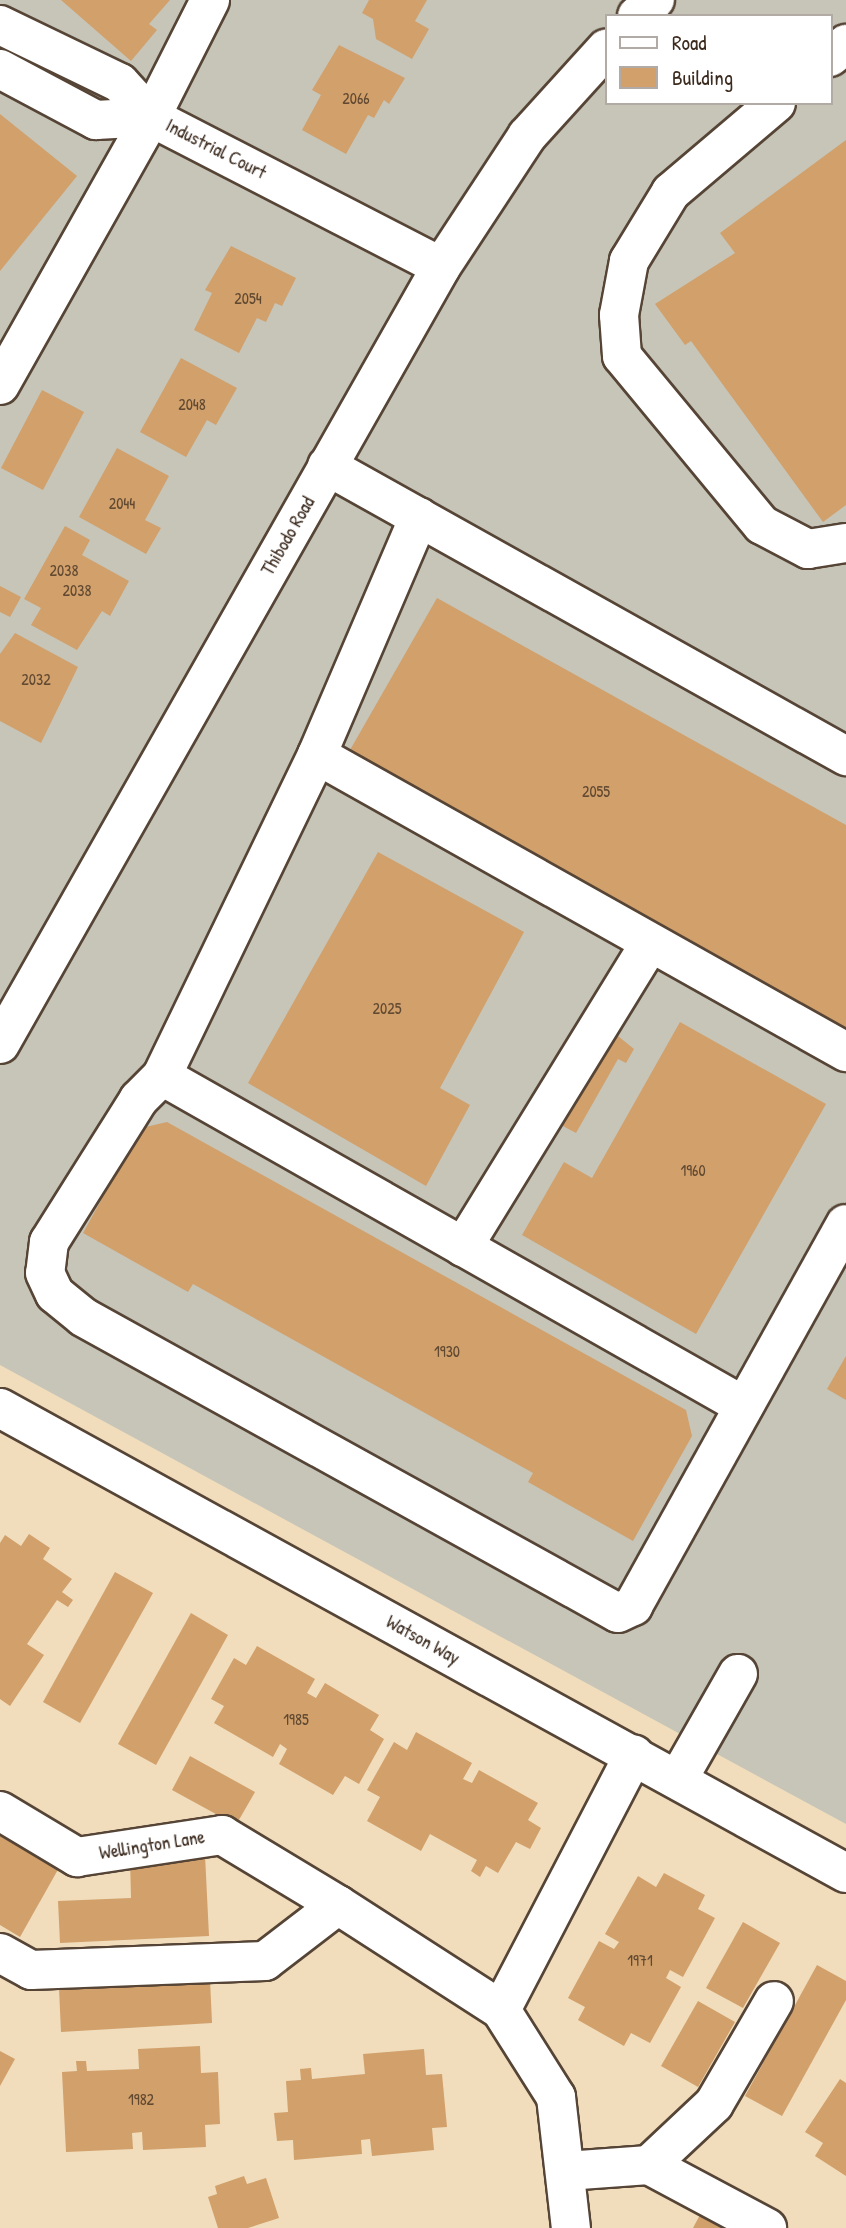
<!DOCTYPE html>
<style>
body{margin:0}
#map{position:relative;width:846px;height:2228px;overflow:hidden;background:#f1ddbc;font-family:"Patrick Hand",sans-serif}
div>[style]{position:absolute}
.industrial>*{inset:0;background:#c6c5b8}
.building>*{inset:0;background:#d1a06b}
.roads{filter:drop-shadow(2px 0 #564536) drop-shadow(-2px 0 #564536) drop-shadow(0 2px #564536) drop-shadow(0 -2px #564536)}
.minor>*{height:38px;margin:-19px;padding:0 19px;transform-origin:19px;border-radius:19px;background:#fff}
span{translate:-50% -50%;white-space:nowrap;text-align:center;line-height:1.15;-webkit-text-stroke:5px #fff;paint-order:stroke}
.number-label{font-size:16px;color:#604831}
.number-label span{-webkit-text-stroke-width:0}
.street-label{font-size:19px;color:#3b2a1e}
.legend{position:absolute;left:605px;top:14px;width:228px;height:91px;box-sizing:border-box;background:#fff;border:2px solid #b1aaa5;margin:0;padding:9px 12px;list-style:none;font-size:21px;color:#3b2a1e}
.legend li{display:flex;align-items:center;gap:14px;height:35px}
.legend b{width:35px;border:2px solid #b1aaa5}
</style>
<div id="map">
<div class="industrial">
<div style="clip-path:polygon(evenodd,0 0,846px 0,846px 1824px,0 1365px,0 0,606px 16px,830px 16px,830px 103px,606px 103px,606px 16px)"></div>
</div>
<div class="building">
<div style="clip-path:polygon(61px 0,170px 0,149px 24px,157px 30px,131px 61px)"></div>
<div style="clip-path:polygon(369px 0,427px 0,415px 21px,429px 29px,412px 59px,376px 39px,373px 19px,362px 13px)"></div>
<div style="clip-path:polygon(339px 45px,405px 78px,389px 104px,384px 100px,374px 118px,368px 115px,346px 154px,302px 130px,321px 95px,312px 90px)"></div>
<div style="clip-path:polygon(0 114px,77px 176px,0 271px)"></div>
<div style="clip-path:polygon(846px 140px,846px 505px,823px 522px,691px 341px,685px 345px,655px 304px,735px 253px,720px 233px)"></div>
<div style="clip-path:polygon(231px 246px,296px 278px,282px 306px,275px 303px,266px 322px,257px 318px,239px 353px,194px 330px,212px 293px,205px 290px)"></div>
<div style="clip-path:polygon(181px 358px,237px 388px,216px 425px,207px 420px,186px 457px,140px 432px)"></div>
<div style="clip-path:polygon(42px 390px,84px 412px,43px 490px,1px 468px)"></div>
<div style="clip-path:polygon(117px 448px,169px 476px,145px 520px,161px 528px,146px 554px,79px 517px)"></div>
<div style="clip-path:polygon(65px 526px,90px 540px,82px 555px,129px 581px,110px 616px,102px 611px,77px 650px,31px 625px,41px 608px,24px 599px)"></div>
<div style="clip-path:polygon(0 586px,21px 597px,10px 617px,0 612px)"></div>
<div style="clip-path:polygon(437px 598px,846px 825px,846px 1033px,346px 757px)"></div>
<div style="clip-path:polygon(15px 633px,78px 667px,41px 743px,0 721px,0 654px)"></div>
<div style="clip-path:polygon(378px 852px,524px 932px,440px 1088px,470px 1105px,426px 1186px,248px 1083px)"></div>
<div style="clip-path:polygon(680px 1022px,826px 1104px,696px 1334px,522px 1235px,564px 1162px,592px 1178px)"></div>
<div style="clip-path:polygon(613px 1032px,634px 1049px,626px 1063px,618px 1059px,576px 1133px,561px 1125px)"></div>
<div style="clip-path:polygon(167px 1122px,686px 1410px,692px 1436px,633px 1541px,528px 1482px,533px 1473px,193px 1284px,188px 1292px,83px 1233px,141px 1128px)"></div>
<div style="clip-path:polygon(846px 1356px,846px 1400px,827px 1389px)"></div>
<div style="clip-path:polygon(29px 1534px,50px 1548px,43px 1559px,72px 1579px,62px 1592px,73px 1600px,68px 1607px,57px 1600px,27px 1644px,44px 1655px,10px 1706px,0 1699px,0 1543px,5px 1535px,21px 1546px)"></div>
<div style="clip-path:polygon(115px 1572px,153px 1593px,80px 1723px,43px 1702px)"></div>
<div style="clip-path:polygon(191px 1613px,228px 1635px,156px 1765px,118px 1744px)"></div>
<div style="clip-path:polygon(257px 1646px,315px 1679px,307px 1693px,316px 1698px,325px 1683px,379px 1715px,370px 1730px,384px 1739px,359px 1784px,345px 1776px,333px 1795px,279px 1764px,287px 1749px,280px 1744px,273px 1757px,214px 1723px,224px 1706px,211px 1699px,234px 1658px,246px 1665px)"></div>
<div style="clip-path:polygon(416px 1732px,472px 1763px,463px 1779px,472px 1783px,479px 1770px,538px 1803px,528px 1820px,541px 1828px,530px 1849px,516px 1842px,498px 1873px,486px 1866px,480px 1877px,471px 1871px,477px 1860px,430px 1834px,421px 1851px,367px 1821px,380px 1797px,367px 1790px,394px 1742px,407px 1750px)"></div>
<div style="clip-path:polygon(190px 1756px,255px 1792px,236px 1825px,172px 1790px)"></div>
<div style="clip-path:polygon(0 1833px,60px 1866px,20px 1937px,0 1925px)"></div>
<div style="clip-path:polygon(205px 1855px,209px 1936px,60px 1943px,58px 1901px,131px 1898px,130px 1859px)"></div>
<div style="clip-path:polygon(664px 1873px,705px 1895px,698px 1909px,715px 1918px,683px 1977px,670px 1970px,666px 1978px,681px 1987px,650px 2043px,631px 2033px,624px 2046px,578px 2020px,585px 2007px,568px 1998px,599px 1941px,614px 1949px,619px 1942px,605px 1934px,638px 1876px,656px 1887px)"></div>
<div style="clip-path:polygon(743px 1922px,780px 1943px,743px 2008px,706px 1988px)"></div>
<div style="clip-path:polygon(817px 1965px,846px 1981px,846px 2000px,782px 2116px,745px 2096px)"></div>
<div style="clip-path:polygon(210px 1980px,212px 2023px,61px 2032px,59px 1988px)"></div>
<div style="clip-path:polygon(698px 2001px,735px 2022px,698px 2087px,661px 2066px)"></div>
<div style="clip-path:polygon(200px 2046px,201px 2073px,218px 2072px,220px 2124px,205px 2125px,206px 2147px,143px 2150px,142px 2132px,132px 2133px,133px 2149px,66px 2152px,62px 2072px,77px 2071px,76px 2061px,86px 2061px,87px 2071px,139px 2069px,138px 2049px)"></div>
<div style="clip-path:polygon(424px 2049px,426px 2075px,442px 2074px,447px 2127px,432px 2128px,434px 2150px,372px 2156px,370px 2139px,361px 2140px,362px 2154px,294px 2160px,293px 2140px,277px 2141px,274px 2113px,288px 2112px,286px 2081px,301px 2080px,300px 2069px,311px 2068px,312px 2079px,365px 2074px,363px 2054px)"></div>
<div style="clip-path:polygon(0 2051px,15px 2059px,0 2086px)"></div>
<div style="clip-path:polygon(840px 2079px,846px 2083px,846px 2176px,815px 2156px,823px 2143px,805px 2132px)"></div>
<div style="clip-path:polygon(244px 2176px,247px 2184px,266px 2178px,279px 2218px,248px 2228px,218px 2228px,208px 2197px,217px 2194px,215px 2186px)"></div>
<div style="clip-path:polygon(702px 2211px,733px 2228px,693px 2228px)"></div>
</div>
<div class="roads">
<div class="minor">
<div style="left:637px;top:16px;width:24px;rotate:-42deg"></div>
<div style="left:0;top:25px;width:133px;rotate:25.8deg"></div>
<div style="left:120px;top:83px;width:46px;rotate:47.6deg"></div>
<div style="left:830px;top:57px;width:21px;rotate:-39deg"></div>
<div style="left:0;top:69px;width:109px;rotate:28deg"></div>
<div style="left:96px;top:120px;width:55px;rotate:-3.1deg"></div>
<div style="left:776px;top:103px;width:138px;rotate:139.7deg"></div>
<div style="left:671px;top:192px;width:81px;rotate:121.3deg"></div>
<div style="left:629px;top:261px;width:55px;rotate:100.5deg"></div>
<div style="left:619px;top:315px;width:41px;rotate:85.8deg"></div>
<div style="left:622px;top:356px;width:219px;rotate:50.4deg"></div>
<div style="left:762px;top:525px;width:52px;rotate:27.6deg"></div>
<div style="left:808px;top:549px;width:38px;rotate:-9deg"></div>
<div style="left:151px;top:117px;width:131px;rotate:-63.2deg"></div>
<div style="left:0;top:385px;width:308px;rotate:-60.6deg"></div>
<div style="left:151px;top:117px;width:326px;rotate:27.3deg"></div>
<div style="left:327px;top:466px;width:595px;rotate:29.2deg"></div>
<div style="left:419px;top:517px;width:259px;rotate:113.2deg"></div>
<div style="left:317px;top:755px;width:607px;rotate:29.31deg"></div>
<div style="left:317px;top:755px;width:356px;rotate:115.8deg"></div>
<div style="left:162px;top:1076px;width:33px;rotate:135deg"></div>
<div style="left:139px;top:1099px;width:169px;rotate:122.2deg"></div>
<div style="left:49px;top:1242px;width:31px;rotate:97deg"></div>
<div style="left:45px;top:1273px;width:23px;rotate:65deg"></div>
<div style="left:55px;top:1294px;width:36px;rotate:39deg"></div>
<div style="left:83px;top:1317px;width:611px;rotate:28.95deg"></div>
<div style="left:618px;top:1613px;width:17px;rotate:-25deg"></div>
<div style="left:633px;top:1606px;width:437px;rotate:-60.9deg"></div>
<div style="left:0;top:1044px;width:893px;rotate:-60.42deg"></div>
<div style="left:441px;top:267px;width:157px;rotate:-56.7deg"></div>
<div style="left:527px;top:136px;width:118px;rotate:-47.8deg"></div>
<div style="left:162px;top:1076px;width:669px;rotate:29.55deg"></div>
<div style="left:463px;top:1247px;width:357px;rotate:-58.4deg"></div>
<div style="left:0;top:1408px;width:965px;rotate:28.8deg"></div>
<div style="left:678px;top:1779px;width:121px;rotate:-60.3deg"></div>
<div style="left:0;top:1811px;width:90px;rotate:30.9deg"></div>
<div style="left:77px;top:1857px;width:147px;rotate:-8.6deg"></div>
<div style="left:222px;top:1835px;width:135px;rotate:31.1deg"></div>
<div style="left:338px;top:1905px;width:92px;rotate:142.5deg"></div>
<div style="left:265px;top:1961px;width:234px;rotate:177.8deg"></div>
<div style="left:31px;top:1970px;width:35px;rotate:-151deg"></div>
<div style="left:338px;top:1905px;width:194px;rotate:32.8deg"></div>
<div style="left:501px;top:2010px;width:103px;rotate:57.7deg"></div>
<div style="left:556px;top:2097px;width:132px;rotate:83.5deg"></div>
<div style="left:501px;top:2010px;width:288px;rotate:-62.5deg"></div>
<div style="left:649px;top:2165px;width:89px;rotate:-43.2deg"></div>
<div style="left:714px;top:2104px;width:119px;rotate:-59.8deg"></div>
<div style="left:566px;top:2171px;width:83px;rotate:-4.1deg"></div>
<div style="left:649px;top:2165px;width:134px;rotate:28.1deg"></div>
</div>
</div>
<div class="number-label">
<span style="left:356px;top:98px">2066</span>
<span style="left:248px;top:298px">2054</span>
<span style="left:192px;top:404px">2048</span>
<span style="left:122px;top:503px">2044</span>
<span style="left:64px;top:570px">2038</span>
<span style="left:77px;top:590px">2038</span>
<span style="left:36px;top:679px">2032</span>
<span style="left:596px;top:791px">2055</span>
<span style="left:387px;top:1008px">2025</span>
<span style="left:693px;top:1170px">1960</span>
<span style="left:447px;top:1351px">1930</span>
<span style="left:296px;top:1719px">1985</span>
<span style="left:640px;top:1960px">1971</span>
<span style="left:141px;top:2099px">1982</span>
</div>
<div class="street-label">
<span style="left:216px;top:149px;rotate:27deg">Industrial Court</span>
<span style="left:288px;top:536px;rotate:-60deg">Thibodo Road</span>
<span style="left:423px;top:1640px;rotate:29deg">Watson Way</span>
<span style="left:152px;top:1845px;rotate:-9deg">Wellington Lane</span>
</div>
<ul class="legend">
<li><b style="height:9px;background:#fff"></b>Road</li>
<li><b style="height:19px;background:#d1a06b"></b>Building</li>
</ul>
</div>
